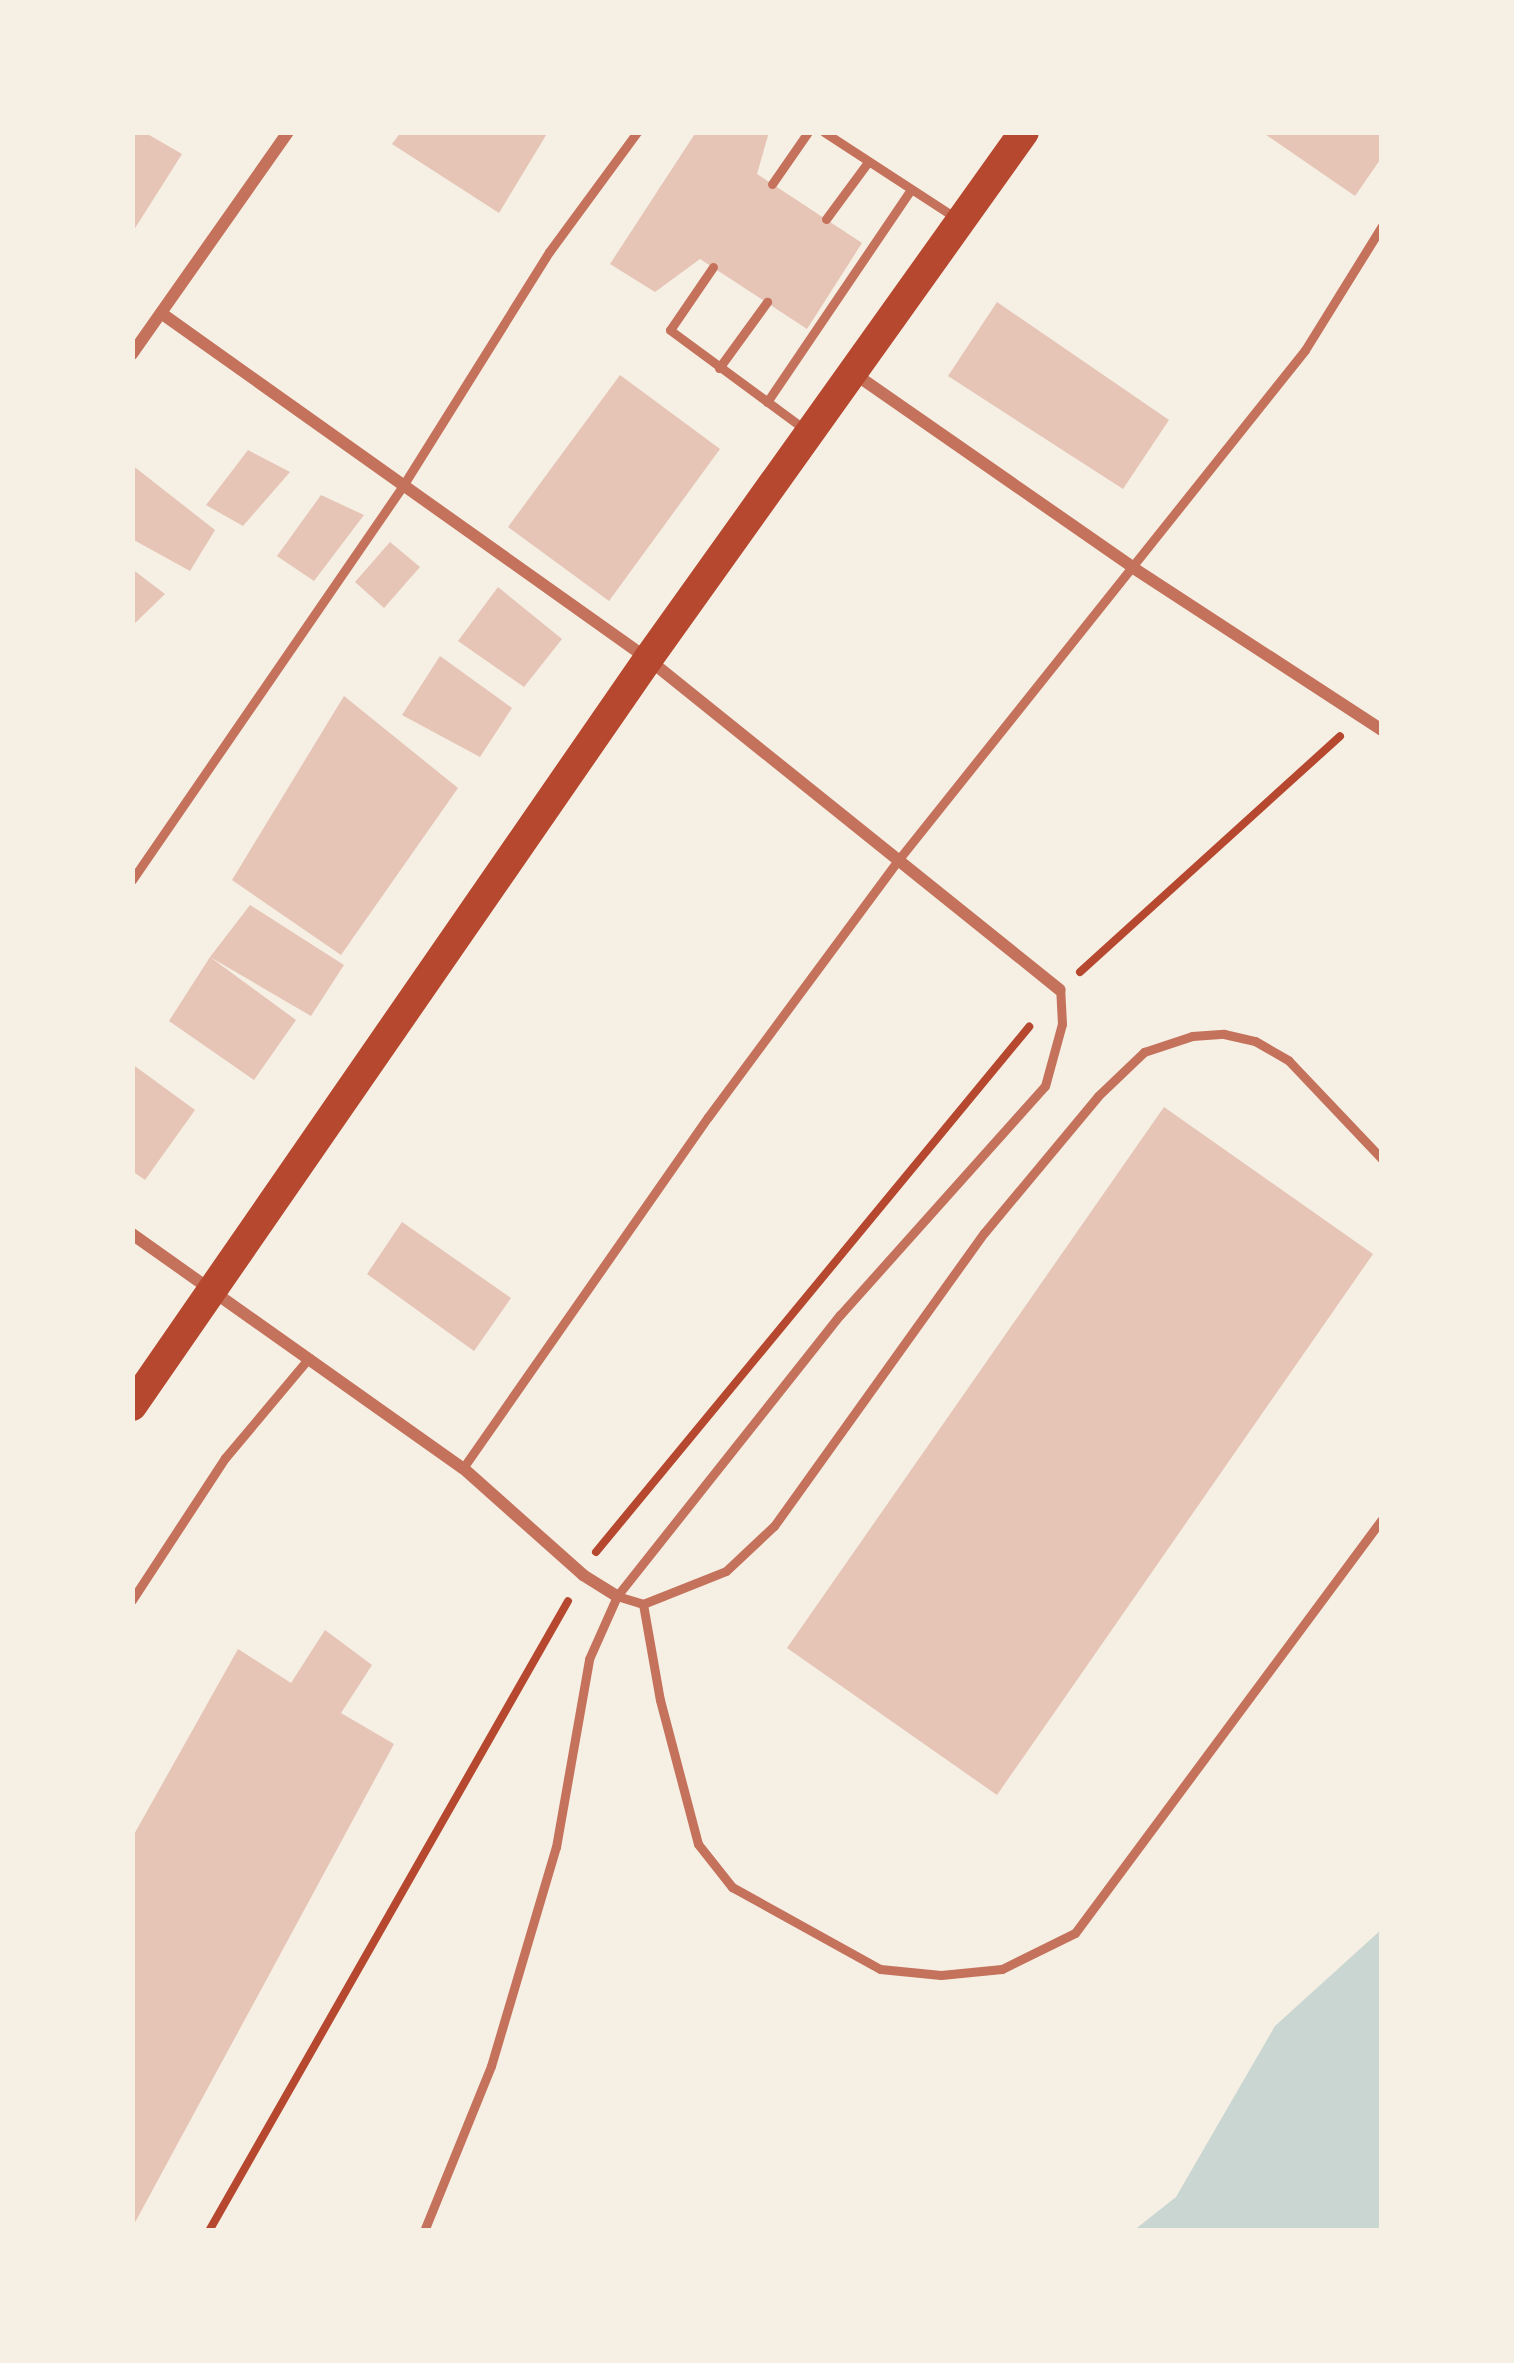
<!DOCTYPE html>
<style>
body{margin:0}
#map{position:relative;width:1514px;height:2363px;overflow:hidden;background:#f6efe4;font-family:"Public Sans",sans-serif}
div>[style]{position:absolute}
.water>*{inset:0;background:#c9d6d2}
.building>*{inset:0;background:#e6c5b7}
.path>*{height:8px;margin:-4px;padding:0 4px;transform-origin:4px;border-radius:4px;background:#b5482f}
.service>*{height:9px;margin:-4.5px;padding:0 4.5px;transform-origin:4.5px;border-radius:4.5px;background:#c5725c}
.minor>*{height:12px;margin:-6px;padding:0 6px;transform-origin:6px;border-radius:6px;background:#c5725c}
.primary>*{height:30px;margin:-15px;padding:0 15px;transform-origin:15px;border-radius:15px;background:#b5482f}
span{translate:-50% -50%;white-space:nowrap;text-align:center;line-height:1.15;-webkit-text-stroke:10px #f6efe4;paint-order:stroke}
.frame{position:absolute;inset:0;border:135px solid #f6efe4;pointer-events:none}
</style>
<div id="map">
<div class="water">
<div style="clip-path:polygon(1382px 1929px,1382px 2231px,1133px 2231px,1176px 2197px,1275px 2026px)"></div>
</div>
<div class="building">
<div style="clip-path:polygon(132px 132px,144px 132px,182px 154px,132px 233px)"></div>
<div style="clip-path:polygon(401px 132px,548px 132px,499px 213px,392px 144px)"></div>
<div style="clip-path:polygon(696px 132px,769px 132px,757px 174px,862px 243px,807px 329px,700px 259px,655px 292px,610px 264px)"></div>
<div style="clip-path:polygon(1262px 132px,1382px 132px,1382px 157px,1355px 196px)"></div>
<div style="clip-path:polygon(997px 302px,1169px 420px,1123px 489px,948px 376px)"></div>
<div style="clip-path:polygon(620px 375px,720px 449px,609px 601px,508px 527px)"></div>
<div style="clip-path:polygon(248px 450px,290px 472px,243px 526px,206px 505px)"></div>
<div style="clip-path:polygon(132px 465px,215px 530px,190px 571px,132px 539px)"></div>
<div style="clip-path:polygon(321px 495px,364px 515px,314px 581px,277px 556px)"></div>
<div style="clip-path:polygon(390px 542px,420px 567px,384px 608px,355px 582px)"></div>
<div style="clip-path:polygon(132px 569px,165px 594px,132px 626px)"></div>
<div style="clip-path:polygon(498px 587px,562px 639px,524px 687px,458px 641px)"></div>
<div style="clip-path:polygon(440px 656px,512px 708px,480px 757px,402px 715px)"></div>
<div style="clip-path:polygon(344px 696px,458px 788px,341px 955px,232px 880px)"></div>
<div style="clip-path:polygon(250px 905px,344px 965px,311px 1016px,210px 957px,296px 1020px,254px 1080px,169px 1021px,210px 957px)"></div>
<div style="clip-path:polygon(132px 1064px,195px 1110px,145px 1180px,132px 1171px)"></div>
<div style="clip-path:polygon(1164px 1107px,1373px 1254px,997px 1795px,787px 1648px)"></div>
<div style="clip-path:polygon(402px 1222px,511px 1298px,474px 1351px,367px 1274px)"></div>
<div style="clip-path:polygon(325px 1630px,372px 1665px,341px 1713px,394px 1744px,132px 2228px,132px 1838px,238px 1649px,291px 1683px)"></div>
</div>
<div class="path">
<div style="left:1080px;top:972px;width:351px;rotate:-42.2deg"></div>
<div style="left:596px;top:1552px;width:681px;rotate:-50.49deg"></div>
<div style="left:209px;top:2231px;width:725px;rotate:-60.32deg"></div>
</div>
<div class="service">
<div style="left:824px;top:132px;width:158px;rotate:33.1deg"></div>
<div style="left:772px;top:184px;width:63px;rotate:-55.3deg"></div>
<div style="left:826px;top:219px;width:71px;rotate:-53.6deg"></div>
<div style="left:713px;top:267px;width:76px;rotate:124.3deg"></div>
<div style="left:670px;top:330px;width:170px;rotate:36.4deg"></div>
<div style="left:719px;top:368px;width:82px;rotate:-54deg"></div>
<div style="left:767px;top:402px;width:257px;rotate:-55.9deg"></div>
<div style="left:132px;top:880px;width:480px;rotate:-55.5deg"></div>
<div style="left:404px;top:484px;width:274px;rotate:-58deg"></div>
<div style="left:549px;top:252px;width:149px;rotate:-53.7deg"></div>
<div style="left:463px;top:1468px;width:428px;rotate:-55.1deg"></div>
<div style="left:708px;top:1117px;width:321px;rotate:-53.5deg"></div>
<div style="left:899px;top:859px;width:651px;rotate:-51.42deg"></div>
<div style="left:1305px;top:350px;width:146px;rotate:-58.2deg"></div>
<div style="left:617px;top:1596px;width:27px;rotate:17deg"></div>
<div style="left:643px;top:1604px;width:89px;rotate:-21.7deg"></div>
<div style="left:726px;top:1571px;width:66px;rotate:-43.2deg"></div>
<div style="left:774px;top:1526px;width:360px;rotate:-54.4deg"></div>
<div style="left:984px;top:1233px;width:178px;rotate:-50.2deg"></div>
<div style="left:1098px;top:1096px;width:64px;rotate:-43.7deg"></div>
<div style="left:1144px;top:1052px;width:51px;rotate:-18.4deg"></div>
<div style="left:1192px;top:1036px;width:32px;rotate:-4deg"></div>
<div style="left:1224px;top:1034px;width:32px;rotate:13deg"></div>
<div style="left:1255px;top:1041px;width:39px;rotate:30deg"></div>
<div style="left:1289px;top:1061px;width:135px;rotate:46.5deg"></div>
<div style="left:132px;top:1600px;width:170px;rotate:-56.8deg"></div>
<div style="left:225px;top:1458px;width:131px;rotate:-50deg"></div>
<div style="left:643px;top:1604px;width:97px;rotate:80deg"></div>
<div style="left:660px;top:1700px;width:149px;rotate:75.2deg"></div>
<div style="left:698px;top:1844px;width:55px;rotate:51.7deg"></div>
<div style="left:732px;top:1887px;width:169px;rotate:29deg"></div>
<div style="left:880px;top:1969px;width:61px;rotate:5.6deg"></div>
<div style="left:941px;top:1975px;width:61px;rotate:-5.6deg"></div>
<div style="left:1002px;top:1969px;width:81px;rotate:-26.3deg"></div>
<div style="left:1075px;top:1933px;width:515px;rotate:-53.44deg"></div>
<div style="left:424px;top:2231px;width:178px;rotate:-67.9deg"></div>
<div style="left:491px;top:2066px;width:228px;rotate:-73.5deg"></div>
<div style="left:556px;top:1847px;width:191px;rotate:-80deg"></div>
<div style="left:589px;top:1659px;width:69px;rotate:-66deg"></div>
<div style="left:617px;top:1596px;width:359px;rotate:-51.6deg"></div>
<div style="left:840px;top:1315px;width:307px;rotate:-48.2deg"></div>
<div style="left:1045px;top:1086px;width:64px;rotate:-74.7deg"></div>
<div style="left:1062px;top:1024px;width:34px;rotate:-93deg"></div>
</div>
<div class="minor">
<div style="left:161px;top:313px;width:597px;rotate:35.39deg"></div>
<div style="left:648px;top:659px;width:528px;rotate:38.78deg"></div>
<div style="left:132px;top:354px;width:271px;rotate:-54.9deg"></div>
<div style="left:852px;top:372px;width:345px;rotate:34.8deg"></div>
<div style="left:1135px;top:569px;width:295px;rotate:33.1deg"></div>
<div style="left:132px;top:1234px;width:405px;rotate:35.3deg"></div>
<div style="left:463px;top:1468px;width:161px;rotate:41.7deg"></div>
<div style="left:583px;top:1575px;width:40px;rotate:32deg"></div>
</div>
<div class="primary">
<div style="left:132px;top:1406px;width:908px;rotate:-55.36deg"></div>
<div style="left:648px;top:659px;width:647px;rotate:-54.49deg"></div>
</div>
<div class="frame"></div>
</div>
